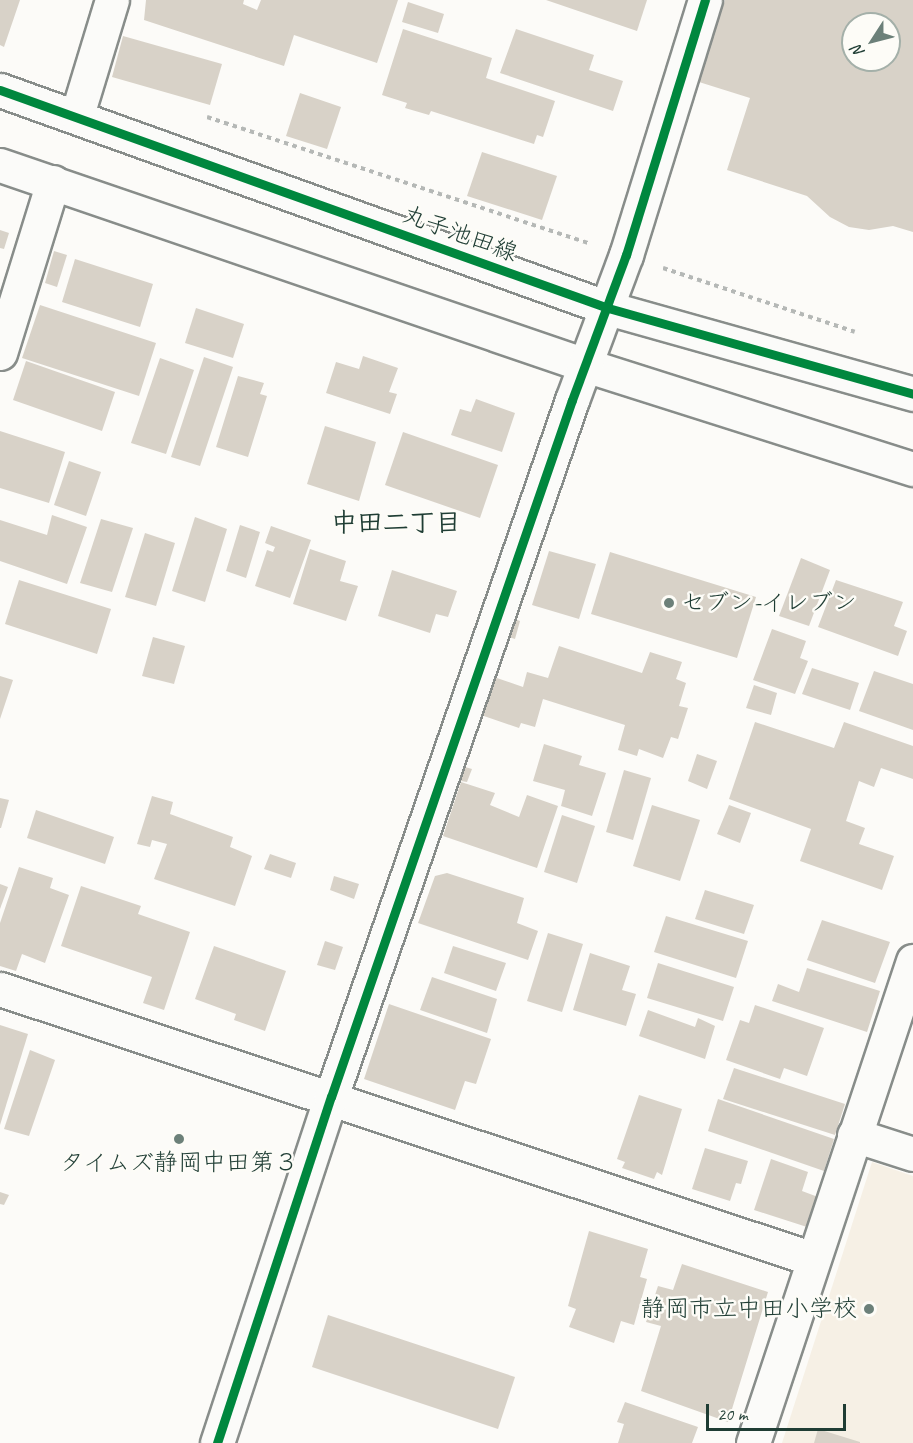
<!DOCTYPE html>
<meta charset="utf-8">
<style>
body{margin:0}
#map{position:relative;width:913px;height:1443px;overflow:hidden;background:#fcfbf8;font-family:Caveat,"Klee One",sans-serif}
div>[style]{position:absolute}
.built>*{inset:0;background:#f6f0e5}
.building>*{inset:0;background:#d8d2c8}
.path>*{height:4px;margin-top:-2px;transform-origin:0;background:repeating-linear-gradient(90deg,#b5b8b6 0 4.5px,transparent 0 9px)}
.roads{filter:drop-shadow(2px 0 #888d8a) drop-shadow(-2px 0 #888d8a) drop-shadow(0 2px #888d8a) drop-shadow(0 -2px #888d8a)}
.minor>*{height:33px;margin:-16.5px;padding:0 16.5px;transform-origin:16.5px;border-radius:16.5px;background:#fbfbf9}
.cycleway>*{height:9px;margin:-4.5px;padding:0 4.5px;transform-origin:4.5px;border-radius:4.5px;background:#00873e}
.dots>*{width:16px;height:16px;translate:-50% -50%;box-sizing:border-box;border:3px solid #fdfcf7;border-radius:50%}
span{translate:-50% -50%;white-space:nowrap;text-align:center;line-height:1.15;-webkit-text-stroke:5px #fdfcf7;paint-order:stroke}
.street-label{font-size:24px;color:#1f3d34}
.poi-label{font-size:24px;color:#1f3d34}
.left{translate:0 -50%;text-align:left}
.right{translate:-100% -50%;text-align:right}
.neighbourhood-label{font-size:26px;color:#1f3d34;font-weight:700}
.north{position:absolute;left:841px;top:12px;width:60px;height:60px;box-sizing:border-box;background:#fdfcf7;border:2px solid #a4b0a9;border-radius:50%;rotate:234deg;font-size:16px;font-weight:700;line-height:24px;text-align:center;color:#1f3d34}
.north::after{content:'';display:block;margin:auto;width:21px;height:27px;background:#6c8079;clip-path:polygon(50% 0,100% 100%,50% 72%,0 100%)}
.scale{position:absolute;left:706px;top:1404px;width:140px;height:27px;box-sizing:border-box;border:3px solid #1f3d34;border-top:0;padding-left:8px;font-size:18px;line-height:21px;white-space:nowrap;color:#1f3d34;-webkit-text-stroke:4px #fdfcf7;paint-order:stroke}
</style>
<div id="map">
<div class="built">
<div style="clip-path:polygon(872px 1162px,913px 1176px,913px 1443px,782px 1443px)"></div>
</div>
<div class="building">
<div style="clip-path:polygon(0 0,20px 0,4px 47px,0 45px)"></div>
<div style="clip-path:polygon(146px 0,244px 0,243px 4px,257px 10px,261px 0,398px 0,377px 63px,294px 35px,284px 66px,144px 20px)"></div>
<div style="clip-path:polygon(546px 0,647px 0,637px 31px)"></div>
<div style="clip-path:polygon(evenodd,725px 0,913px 0,913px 232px,893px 226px,869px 230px,849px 227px,830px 217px,807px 196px,727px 170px,750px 98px,699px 82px,725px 0,853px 24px,889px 24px,889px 60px,853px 60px,853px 24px)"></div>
<div style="clip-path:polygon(408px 2px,444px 14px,438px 33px,402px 22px)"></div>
<div style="clip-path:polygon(403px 29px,492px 58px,486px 78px,555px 101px,543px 137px,537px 135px,534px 144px,431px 111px,429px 115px,405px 108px,407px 103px,382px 95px)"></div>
<div style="clip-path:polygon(516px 29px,594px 55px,589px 70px,623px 81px,613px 111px,500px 73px)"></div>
<div style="clip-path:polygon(123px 36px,222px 64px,210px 105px,112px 77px)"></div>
<div style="clip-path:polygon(300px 93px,341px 107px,327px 149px,286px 136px)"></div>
<div style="clip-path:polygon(482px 152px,557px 176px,542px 220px,467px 196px)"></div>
<div style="clip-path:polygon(0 230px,9px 233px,4px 249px,0 248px)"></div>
<div style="clip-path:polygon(54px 251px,67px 255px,57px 287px,45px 283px)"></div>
<div style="clip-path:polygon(75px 259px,153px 284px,140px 327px,62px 302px)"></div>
<div style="clip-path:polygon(40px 305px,156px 343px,139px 396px,22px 358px)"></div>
<div style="clip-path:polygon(196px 308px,244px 324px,233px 358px,185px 343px)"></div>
<div style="clip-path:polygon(363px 356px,398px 368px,389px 392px,397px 394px,390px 414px,326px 393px,336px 362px,359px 369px)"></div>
<div style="clip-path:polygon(204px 357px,233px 367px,200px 466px,171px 457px)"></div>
<div style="clip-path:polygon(160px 358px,194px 370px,166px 454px,131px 443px)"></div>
<div style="clip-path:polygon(26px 361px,115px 392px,102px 431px,13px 400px)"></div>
<div style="clip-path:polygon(238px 376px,264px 383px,260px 394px,267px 396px,248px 457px,216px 447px)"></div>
<div style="clip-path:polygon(476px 399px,515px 413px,502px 452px,451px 435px,460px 409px,471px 412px)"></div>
<div style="clip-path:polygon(325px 426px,376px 442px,359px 501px,307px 484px)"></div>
<div style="clip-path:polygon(0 431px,65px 452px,49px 503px,0 488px)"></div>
<div style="clip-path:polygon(403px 432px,498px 465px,480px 518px,385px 485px)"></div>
<div style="clip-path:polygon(69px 461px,101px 472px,86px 516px,54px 505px)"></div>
<div style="clip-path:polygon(52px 515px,87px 527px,67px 584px,0 561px,0 520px,47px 535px)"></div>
<div style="clip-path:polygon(195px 517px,227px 529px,205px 602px,172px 591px)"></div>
<div style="clip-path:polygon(101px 519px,133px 528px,112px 592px,80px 583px)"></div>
<div style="clip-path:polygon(240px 525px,260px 532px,246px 578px,226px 571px)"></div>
<div style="clip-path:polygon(271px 526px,311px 540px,290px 598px,255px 586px,267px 550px,273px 552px,275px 547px,265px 543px)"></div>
<div style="clip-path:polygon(145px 533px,175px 543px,156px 606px,125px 597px)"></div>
<div style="clip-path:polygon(310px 549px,346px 561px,340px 581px,358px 586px,346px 621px,293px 604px)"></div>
<div style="clip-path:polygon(549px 551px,596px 564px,579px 619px,532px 605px)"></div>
<div style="clip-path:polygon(610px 552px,756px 597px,737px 658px,591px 614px)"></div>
<div style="clip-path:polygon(801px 558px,830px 570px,809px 626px,779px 616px)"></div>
<div style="clip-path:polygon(392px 570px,457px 591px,448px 617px,436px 614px,430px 633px,378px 616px)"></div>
<div style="clip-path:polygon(19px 580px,111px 609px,97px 654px,5px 624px)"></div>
<div style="clip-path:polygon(836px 580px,903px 602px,894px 626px,907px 631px,898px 656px,818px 627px)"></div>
<div style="clip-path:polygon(509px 617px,520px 621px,515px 639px,503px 635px)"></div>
<div style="clip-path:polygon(772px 629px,806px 641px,800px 658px,808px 661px,795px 694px,753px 680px)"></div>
<div style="clip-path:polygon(153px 637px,185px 646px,174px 684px,142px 676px)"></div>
<div style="clip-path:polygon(559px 646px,642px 673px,650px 652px,682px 662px,676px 679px,686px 683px,679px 706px,688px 708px,678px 739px,671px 737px,663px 758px,639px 749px,637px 756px,618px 750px,625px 725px,543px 699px,535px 727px,521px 723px,519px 728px,481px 715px,494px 677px,523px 687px,527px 672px,548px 678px)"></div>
<div style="clip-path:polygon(812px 668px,859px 683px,850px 710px,802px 694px)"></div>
<div style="clip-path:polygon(874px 671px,913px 684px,913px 730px,859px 711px)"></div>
<div style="clip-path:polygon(0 676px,13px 680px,0 719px)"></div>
<div style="clip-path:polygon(754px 685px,777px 693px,771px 715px,746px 708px)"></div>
<div style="clip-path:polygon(755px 722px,834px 748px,844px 722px,913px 746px,913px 779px,881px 768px,874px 787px,859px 781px,846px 821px,865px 828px,859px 844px,894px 856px,882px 890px,800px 861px,811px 829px,729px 799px)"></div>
<div style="clip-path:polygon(544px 744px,582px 756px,579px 765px,606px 773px,592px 816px,561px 806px,565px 790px,533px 781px)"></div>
<div style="clip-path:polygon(697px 754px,717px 761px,707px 789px,688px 781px)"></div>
<div style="clip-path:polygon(465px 767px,472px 769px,467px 782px,461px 781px)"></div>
<div style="clip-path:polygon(624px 770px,651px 778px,633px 840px,606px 832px)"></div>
<div style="clip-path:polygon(461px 782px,495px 793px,490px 805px,519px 817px,527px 795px,558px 806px,537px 868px,443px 836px)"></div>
<div style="clip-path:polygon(152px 796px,173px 802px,170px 814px,233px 837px,230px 847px,252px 856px,235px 906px,154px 879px,167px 844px,152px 840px,150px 847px,137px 844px)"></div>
<div style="clip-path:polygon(0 798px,9px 800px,1px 828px,0 828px)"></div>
<div style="clip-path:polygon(652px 805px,700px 820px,680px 881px,633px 866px)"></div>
<div style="clip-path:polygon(729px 805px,751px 813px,740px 843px,717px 834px)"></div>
<div style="clip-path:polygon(36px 810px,114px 837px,105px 864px,27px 838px)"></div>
<div style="clip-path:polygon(562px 815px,595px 826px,577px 883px,544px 872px)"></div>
<div style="clip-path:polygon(270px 854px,296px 863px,291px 878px,264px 869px)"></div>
<div style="clip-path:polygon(19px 867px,53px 878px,50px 888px,69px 895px,45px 963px,22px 954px,16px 971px,0 966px,0 923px)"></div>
<div style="clip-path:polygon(447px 873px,524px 898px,517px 923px,538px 931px,528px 960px,418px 923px,435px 876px)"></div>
<div style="clip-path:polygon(334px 876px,359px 884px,354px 899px,330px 890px)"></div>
<div style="clip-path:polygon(0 884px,8px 887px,0 909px)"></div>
<div style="clip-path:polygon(81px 886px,141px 906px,138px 914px,190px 932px,164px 1010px,143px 1003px,152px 977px,61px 946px)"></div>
<div style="clip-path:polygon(705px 890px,754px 905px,744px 934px,695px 919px)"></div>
<div style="clip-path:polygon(666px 916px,748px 941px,736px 978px,654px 952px)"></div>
<div style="clip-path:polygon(822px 920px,890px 942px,875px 983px,807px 960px)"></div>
<div style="clip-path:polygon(548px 933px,583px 944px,562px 1012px,527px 1001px)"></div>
<div style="clip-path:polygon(325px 941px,343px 947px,335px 970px,317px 965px)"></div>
<div style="clip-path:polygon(214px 946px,286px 971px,265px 1031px,234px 1020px,236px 1014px,195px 999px)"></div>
<div style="clip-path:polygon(453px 946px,506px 963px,496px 991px,444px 973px)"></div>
<div style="clip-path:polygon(590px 953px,630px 966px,622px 990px,636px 994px,626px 1026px,573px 1010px)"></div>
<div style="clip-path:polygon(658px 963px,734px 987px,723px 1021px,647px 998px)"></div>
<div style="clip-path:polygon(807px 968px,880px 991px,867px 1032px,772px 1001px,778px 984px,799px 992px)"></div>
<div style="clip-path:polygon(432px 977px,497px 999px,487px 1033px,420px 1010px)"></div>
<div style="clip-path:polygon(389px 1004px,491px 1039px,476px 1084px,465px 1081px,455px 1110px,364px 1079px)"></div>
<div style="clip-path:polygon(755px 1005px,824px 1028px,807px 1076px,784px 1068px,780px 1079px,726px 1060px,740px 1020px,749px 1023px)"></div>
<div style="clip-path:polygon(648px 1010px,695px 1027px,698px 1018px,715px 1026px,705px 1059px,639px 1036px)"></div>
<div style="clip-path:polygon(0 1025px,28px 1034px,0 1125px)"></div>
<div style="clip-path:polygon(30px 1050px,55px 1060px,29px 1136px,4px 1129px)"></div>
<div style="clip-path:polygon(734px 1068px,845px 1104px,835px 1135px,723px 1099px)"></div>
<div style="clip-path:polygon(639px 1095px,682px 1109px,662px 1175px,657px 1172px,654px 1179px,622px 1168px,625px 1162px,617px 1159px)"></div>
<div style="clip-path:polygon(718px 1099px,834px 1139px,824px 1171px,708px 1131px)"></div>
<div style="clip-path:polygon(705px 1148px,748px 1161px,741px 1184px,736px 1183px,730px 1201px,692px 1189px)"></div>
<div style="clip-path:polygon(771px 1159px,808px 1172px,802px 1191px,818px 1197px,807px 1227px,754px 1210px)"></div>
<div style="clip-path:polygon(0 1192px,9px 1195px,4px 1205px,0 1204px)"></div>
<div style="clip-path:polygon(589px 1231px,648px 1249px,640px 1277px,647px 1279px,634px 1325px,621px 1321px,614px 1343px,569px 1327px,576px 1309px,568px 1306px)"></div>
<div style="clip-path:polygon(682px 1264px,768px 1292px,728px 1422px,641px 1391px,661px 1326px,646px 1322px,658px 1286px,673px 1290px)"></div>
<div style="clip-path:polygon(328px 1315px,515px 1377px,498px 1429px,312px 1367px)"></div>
<div style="clip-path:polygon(625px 1402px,698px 1427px,692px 1443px,618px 1443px,624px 1424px,617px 1422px)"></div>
<div style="clip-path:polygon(818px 1429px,860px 1442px,860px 1443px,814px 1443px)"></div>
</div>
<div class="path">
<div style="left:207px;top:117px;width:401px;rotate:18.3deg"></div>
<div style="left:663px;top:268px;width:202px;rotate:18.4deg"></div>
</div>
<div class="roads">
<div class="minor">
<div style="left:0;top:90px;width:646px;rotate:19.73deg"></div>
<div style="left:608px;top:308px;width:317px;rotate:15.7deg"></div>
<div style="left:77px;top:115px;width:120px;rotate:-73.1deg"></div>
<div style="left:0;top:165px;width:618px;rotate:18.87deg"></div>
<div style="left:585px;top:365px;width:344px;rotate:17.6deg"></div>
<div style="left:0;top:353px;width:179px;rotate:-72.8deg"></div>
<div style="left:0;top:989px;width:857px;rotate:18.37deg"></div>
<div style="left:854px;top:1135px;width:62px;rotate:17.9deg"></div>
<div style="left:217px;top:1443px;width:364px;rotate:-71.8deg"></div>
<div style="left:331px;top:1097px;width:737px;rotate:-70.93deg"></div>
<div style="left:572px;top:400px;width:155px;rotate:-69.6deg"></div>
<div style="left:626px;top:255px;width:267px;rotate:-72.8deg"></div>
<div style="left:753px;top:1443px;width:508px;rotate:-71.64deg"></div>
</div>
</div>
<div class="cycleway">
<div style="left:0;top:90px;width:646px;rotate:19.73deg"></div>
<div style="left:608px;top:308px;width:317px;rotate:15.7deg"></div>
<div style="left:217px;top:1443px;width:364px;rotate:-71.8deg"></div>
<div style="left:331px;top:1097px;width:737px;rotate:-70.93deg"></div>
<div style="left:572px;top:400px;width:155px;rotate:-69.6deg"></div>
<div style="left:626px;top:255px;width:267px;rotate:-72.8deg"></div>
</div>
<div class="dots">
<div style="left:669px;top:603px;background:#6c8079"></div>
<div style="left:179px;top:1139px;background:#6c8079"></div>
<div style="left:869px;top:1309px;background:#6c8079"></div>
</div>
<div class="street-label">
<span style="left:460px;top:234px;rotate:20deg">丸子池田線</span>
</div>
<div class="poi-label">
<span class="left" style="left:681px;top:603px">セブン-イレブン</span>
<span style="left:179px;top:1163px">タイムズ静岡中田第３</span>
<span class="right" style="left:857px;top:1309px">静岡市立中田小学校</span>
</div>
<div class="neighbourhood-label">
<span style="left:396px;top:523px">中田二丁目</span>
</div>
<div class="north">N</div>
<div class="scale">20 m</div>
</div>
